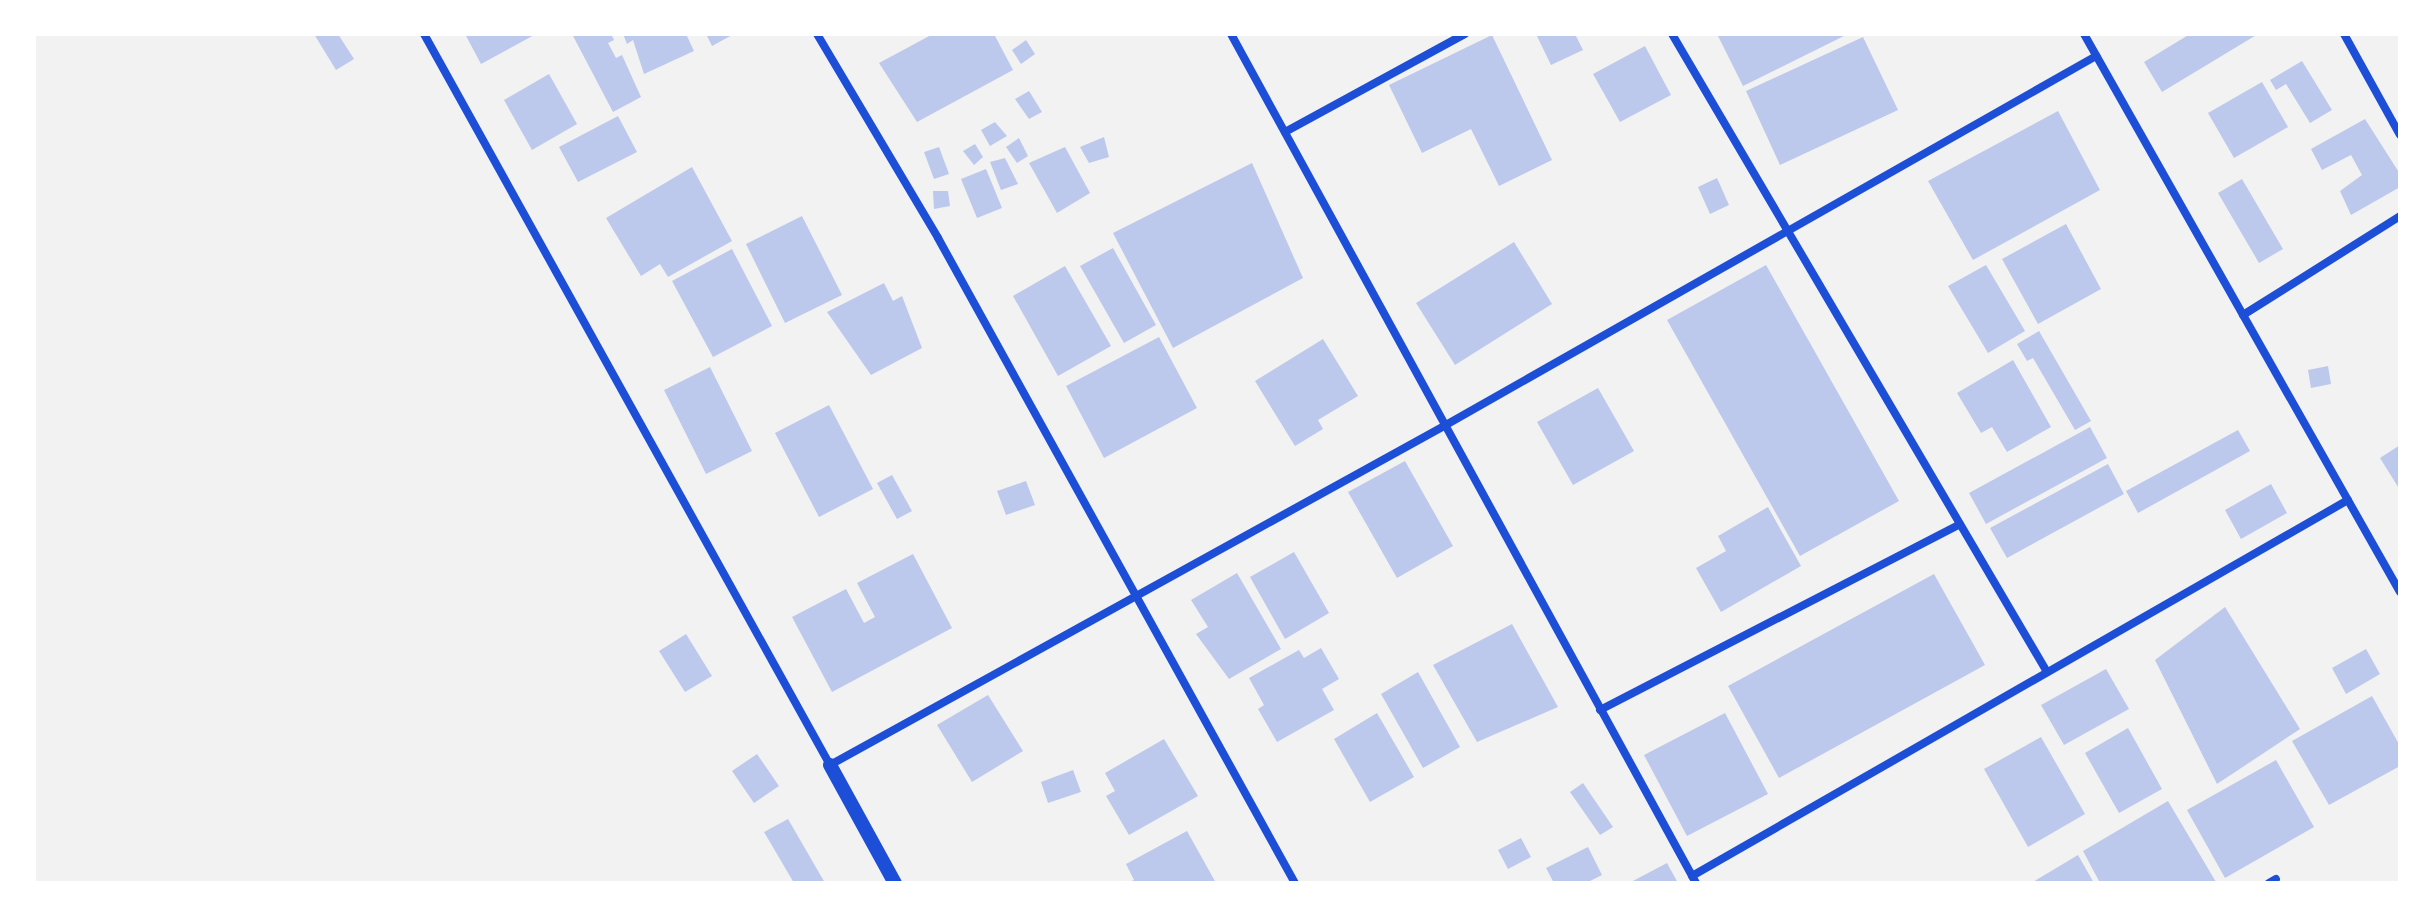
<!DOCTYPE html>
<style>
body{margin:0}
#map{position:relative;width:2434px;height:917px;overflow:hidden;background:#f2f2f2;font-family:Spectral,serif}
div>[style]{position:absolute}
.building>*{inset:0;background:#bdc9ec}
.minor>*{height:8px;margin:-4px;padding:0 4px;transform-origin:4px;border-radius:4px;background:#1d4ed8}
.tertiary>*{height:14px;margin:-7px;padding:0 7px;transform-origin:7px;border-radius:7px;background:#1d4ed8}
span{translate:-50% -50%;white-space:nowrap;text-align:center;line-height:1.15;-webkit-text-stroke:7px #fff;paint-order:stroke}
.frame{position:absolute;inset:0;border:36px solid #fff;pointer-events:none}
</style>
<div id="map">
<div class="building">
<div style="clip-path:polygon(314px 34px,338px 34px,354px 59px,336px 70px)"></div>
<div style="clip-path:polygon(465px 34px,536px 34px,481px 64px)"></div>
<div style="clip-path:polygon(572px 34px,611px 34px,614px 40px,608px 43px,616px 58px,622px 55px,641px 97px,613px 112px)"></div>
<div style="clip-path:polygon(623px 34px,686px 34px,694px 51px,644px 74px,633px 40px,627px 44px)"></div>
<div style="clip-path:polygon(706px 34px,734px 34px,712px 46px)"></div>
<div style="clip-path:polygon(933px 34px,994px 34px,1013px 70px,917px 122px,879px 63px)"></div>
<div style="clip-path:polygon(1536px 34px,1575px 34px,1583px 50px,1551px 65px)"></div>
<div style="clip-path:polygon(1717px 34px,1848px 34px,1743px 86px)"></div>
<div style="clip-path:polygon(2190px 34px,2258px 34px,2162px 92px,2144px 62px)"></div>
<div style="clip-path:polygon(1492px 35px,1552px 160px,1499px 186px,1471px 129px,1422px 153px,1389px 85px)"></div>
<div style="clip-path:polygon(1863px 37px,1898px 110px,1780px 165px,1746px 91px)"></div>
<div style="clip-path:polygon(1026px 40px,1035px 54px,1021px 64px,1012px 50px)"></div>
<div style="clip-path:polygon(1645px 46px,1671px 95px,1620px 122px,1593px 74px)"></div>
<div style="clip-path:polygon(2302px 61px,2332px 110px,2310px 123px,2286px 84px,2276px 90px,2270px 80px)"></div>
<div style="clip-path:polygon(549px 74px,577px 124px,532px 150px,504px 100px)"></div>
<div style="clip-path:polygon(2262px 82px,2288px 127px,2234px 158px,2208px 113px)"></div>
<div style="clip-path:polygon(1029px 91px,1042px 112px,1029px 119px,1015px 99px)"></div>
<div style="clip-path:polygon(2058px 111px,2100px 190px,1973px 260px,1928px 181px)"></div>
<div style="clip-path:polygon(618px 116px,637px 152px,578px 182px,559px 147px)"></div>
<div style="clip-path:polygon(2365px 119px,2400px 174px,2400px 187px,2351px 215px,2340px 191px,2362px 175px,2351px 155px,2322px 170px,2311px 149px)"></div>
<div style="clip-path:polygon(995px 122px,1007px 136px,990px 146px,981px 130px)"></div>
<div style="clip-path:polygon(1104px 137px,1109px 157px,1089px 163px,1080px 147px)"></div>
<div style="clip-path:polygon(1019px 138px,1028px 156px,1017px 163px,1006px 147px)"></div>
<div style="clip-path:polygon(975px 144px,983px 157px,974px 165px,963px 151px)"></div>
<div style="clip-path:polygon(939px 147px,949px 174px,934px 179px,924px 152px)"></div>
<div style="clip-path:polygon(1065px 147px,1090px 193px,1057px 213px,1029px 163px)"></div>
<div style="clip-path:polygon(1005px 158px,1018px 184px,1001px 190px,990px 162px)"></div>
<div style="clip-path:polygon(1252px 163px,1303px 278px,1173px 348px,1113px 233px)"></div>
<div style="clip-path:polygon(692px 167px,732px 241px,668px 277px,660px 264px,641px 276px,606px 218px)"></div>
<div style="clip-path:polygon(986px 169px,1002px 208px,977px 218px,961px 179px)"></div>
<div style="clip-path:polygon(1717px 178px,1729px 205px,1710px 214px,1698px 187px)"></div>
<div style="clip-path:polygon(2242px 179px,2283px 249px,2259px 263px,2218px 193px)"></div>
<div style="clip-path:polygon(933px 191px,948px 191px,950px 206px,934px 209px)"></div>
<div style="clip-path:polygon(802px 216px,842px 295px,785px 323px,746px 244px)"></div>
<div style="clip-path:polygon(2066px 224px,2101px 289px,2038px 324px,2002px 259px)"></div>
<div style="clip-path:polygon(1514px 242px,1552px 304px,1455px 365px,1416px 303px)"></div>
<div style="clip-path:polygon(1113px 248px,1156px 325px,1124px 343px,1080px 266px)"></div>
<div style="clip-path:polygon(732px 249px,772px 326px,713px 357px,672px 281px)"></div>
<div style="clip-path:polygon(1766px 265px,1899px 501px,1800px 556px,1667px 320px)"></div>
<div style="clip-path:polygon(1986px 265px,2025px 331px,1988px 353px,1948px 286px)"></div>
<div style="clip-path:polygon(1065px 266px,1111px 346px,1058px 376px,1013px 296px)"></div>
<div style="clip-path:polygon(884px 283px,893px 301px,902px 296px,922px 348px,871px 375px,827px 312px)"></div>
<div style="clip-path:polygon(2039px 331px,2091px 421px,2075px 430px,2033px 358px,2027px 361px,2017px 344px)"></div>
<div style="clip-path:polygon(1159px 337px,1197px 408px,1104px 458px,1066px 386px)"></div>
<div style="clip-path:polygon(1323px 339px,1358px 396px,1318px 420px,1323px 429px,1295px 446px,1255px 381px)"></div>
<div style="clip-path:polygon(2013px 360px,2051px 427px,2007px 452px,1992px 427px,1981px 433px,1957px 393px)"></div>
<div style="clip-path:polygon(2328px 366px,2331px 384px,2311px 388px,2308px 370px)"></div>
<div style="clip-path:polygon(710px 367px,752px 451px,706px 474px,664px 390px)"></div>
<div style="clip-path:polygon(1598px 388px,1634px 451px,1573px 485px,1537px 422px)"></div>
<div style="clip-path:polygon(829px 405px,873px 489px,819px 517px,775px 433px)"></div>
<div style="clip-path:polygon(2090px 427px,2107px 458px,1986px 524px,1969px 493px)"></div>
<div style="clip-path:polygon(2238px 430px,2250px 451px,2138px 513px,2126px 491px)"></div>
<div style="clip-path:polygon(2400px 445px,2400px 490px,2380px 458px)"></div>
<div style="clip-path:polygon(1405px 461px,1453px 546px,1397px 578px,1348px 492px)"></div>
<div style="clip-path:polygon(2108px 464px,2124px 494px,2007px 558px,1990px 528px)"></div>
<div style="clip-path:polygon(892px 475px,912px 511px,897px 519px,877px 483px)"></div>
<div style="clip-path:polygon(1026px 481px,1035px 505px,1006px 515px,997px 491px)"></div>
<div style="clip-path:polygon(2271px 484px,2287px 513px,2241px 539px,2225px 510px)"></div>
<div style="clip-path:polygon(1768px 507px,1801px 566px,1721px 612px,1696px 568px,1726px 551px,1718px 536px)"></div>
<div style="clip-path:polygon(1294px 552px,1329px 613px,1285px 639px,1250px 577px)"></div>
<div style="clip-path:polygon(913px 554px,952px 628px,832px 692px,792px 617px,846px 589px,864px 623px,875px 617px,857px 583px)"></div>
<div style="clip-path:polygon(1237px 573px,1281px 649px,1229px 679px,1196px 634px,1208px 627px,1191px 600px)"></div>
<div style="clip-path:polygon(1934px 574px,1985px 665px,1779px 778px,1728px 686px)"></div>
<div style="clip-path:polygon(2225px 607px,2300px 729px,2217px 784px,2155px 660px)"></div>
<div style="clip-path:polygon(1512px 624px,1558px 707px,1477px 742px,1433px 665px)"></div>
<div style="clip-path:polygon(686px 634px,712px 676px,685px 692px,659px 651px)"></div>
<div style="clip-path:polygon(1321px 648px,1339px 679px,1322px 689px,1334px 710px,1277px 742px,1258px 709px,1264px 705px,1249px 678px,1299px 650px,1304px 658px)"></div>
<div style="clip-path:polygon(2366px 649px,2380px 674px,2346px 694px,2332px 668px)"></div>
<div style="clip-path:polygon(2106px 669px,2129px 709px,2064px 745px,2041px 705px)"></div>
<div style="clip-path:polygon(1418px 672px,1460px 747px,1423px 768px,1381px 694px)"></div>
<div style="clip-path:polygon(988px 695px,1023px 751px,972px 782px,937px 725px)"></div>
<div style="clip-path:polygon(2372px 696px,2400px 746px,2400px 766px,2329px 805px,2292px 741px)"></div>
<div style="clip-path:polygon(1377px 713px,1414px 777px,1370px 802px,1334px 739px)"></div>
<div style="clip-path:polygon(1725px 713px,1768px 794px,1687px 836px,1644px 755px)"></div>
<div style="clip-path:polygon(2128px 728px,2162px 789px,2119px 813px,2085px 753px)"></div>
<div style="clip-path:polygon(2041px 737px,2085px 814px,2028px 847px,1984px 769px)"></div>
<div style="clip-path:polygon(1164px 739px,1198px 796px,1129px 835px,1106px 796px,1115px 791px,1105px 773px)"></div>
<div style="clip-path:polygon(757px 754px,779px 786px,754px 803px,732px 771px)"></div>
<div style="clip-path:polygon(2276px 760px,2314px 827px,2225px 878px,2187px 810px)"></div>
<div style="clip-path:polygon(1073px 770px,1081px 792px,1048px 803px,1041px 782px)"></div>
<div style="clip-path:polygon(1583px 783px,1613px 827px,1600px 835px,1570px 792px)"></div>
<div style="clip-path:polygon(2168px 801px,2216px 882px,2100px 883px,2083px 851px)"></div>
<div style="clip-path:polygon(788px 819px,825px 883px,794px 883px,764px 832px)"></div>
<div style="clip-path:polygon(1187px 831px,1216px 883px,1127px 883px,1134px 880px,1126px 864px)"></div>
<div style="clip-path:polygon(1521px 838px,1531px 857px,1508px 869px,1498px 850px)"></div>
<div style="clip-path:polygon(1588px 847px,1602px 875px,1586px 883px,1554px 883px,1546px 868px)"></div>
<div style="clip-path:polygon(2078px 855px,2094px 883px,2031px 883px)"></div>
<div style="clip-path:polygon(1667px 863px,1678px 883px,1629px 883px)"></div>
</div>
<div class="minor">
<div style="left:424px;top:34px;width:836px;rotate:60.95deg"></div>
<div style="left:830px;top:765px;width:701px;rotate:-28.9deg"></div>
<div style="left:1444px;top:426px;width:750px;rotate:-29.57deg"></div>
<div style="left:817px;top:34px;width:237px;rotate:59.3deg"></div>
<div style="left:938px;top:238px;width:737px;rotate:61.04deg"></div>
<div style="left:1231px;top:34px;width:968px;rotate:61.29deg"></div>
<div style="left:1672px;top:34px;width:740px;rotate:59.55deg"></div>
<div style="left:2084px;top:34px;width:641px;rotate:60.48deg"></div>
<div style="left:2344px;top:34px;width:115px;rotate:61deg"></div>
<div style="left:1285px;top:132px;width:205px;rotate:-28.6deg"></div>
<div style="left:2243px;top:315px;width:186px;rotate:-32.2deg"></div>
<div style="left:1600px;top:710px;width:405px;rotate:-27.3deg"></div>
<div style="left:1692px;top:876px;width:756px;rotate:-29.82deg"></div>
<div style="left:2269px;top:883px;width:8px;rotate:-30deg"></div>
</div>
<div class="tertiary">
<div style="left:830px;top:765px;width:135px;rotate:61.2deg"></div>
</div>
<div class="frame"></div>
</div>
